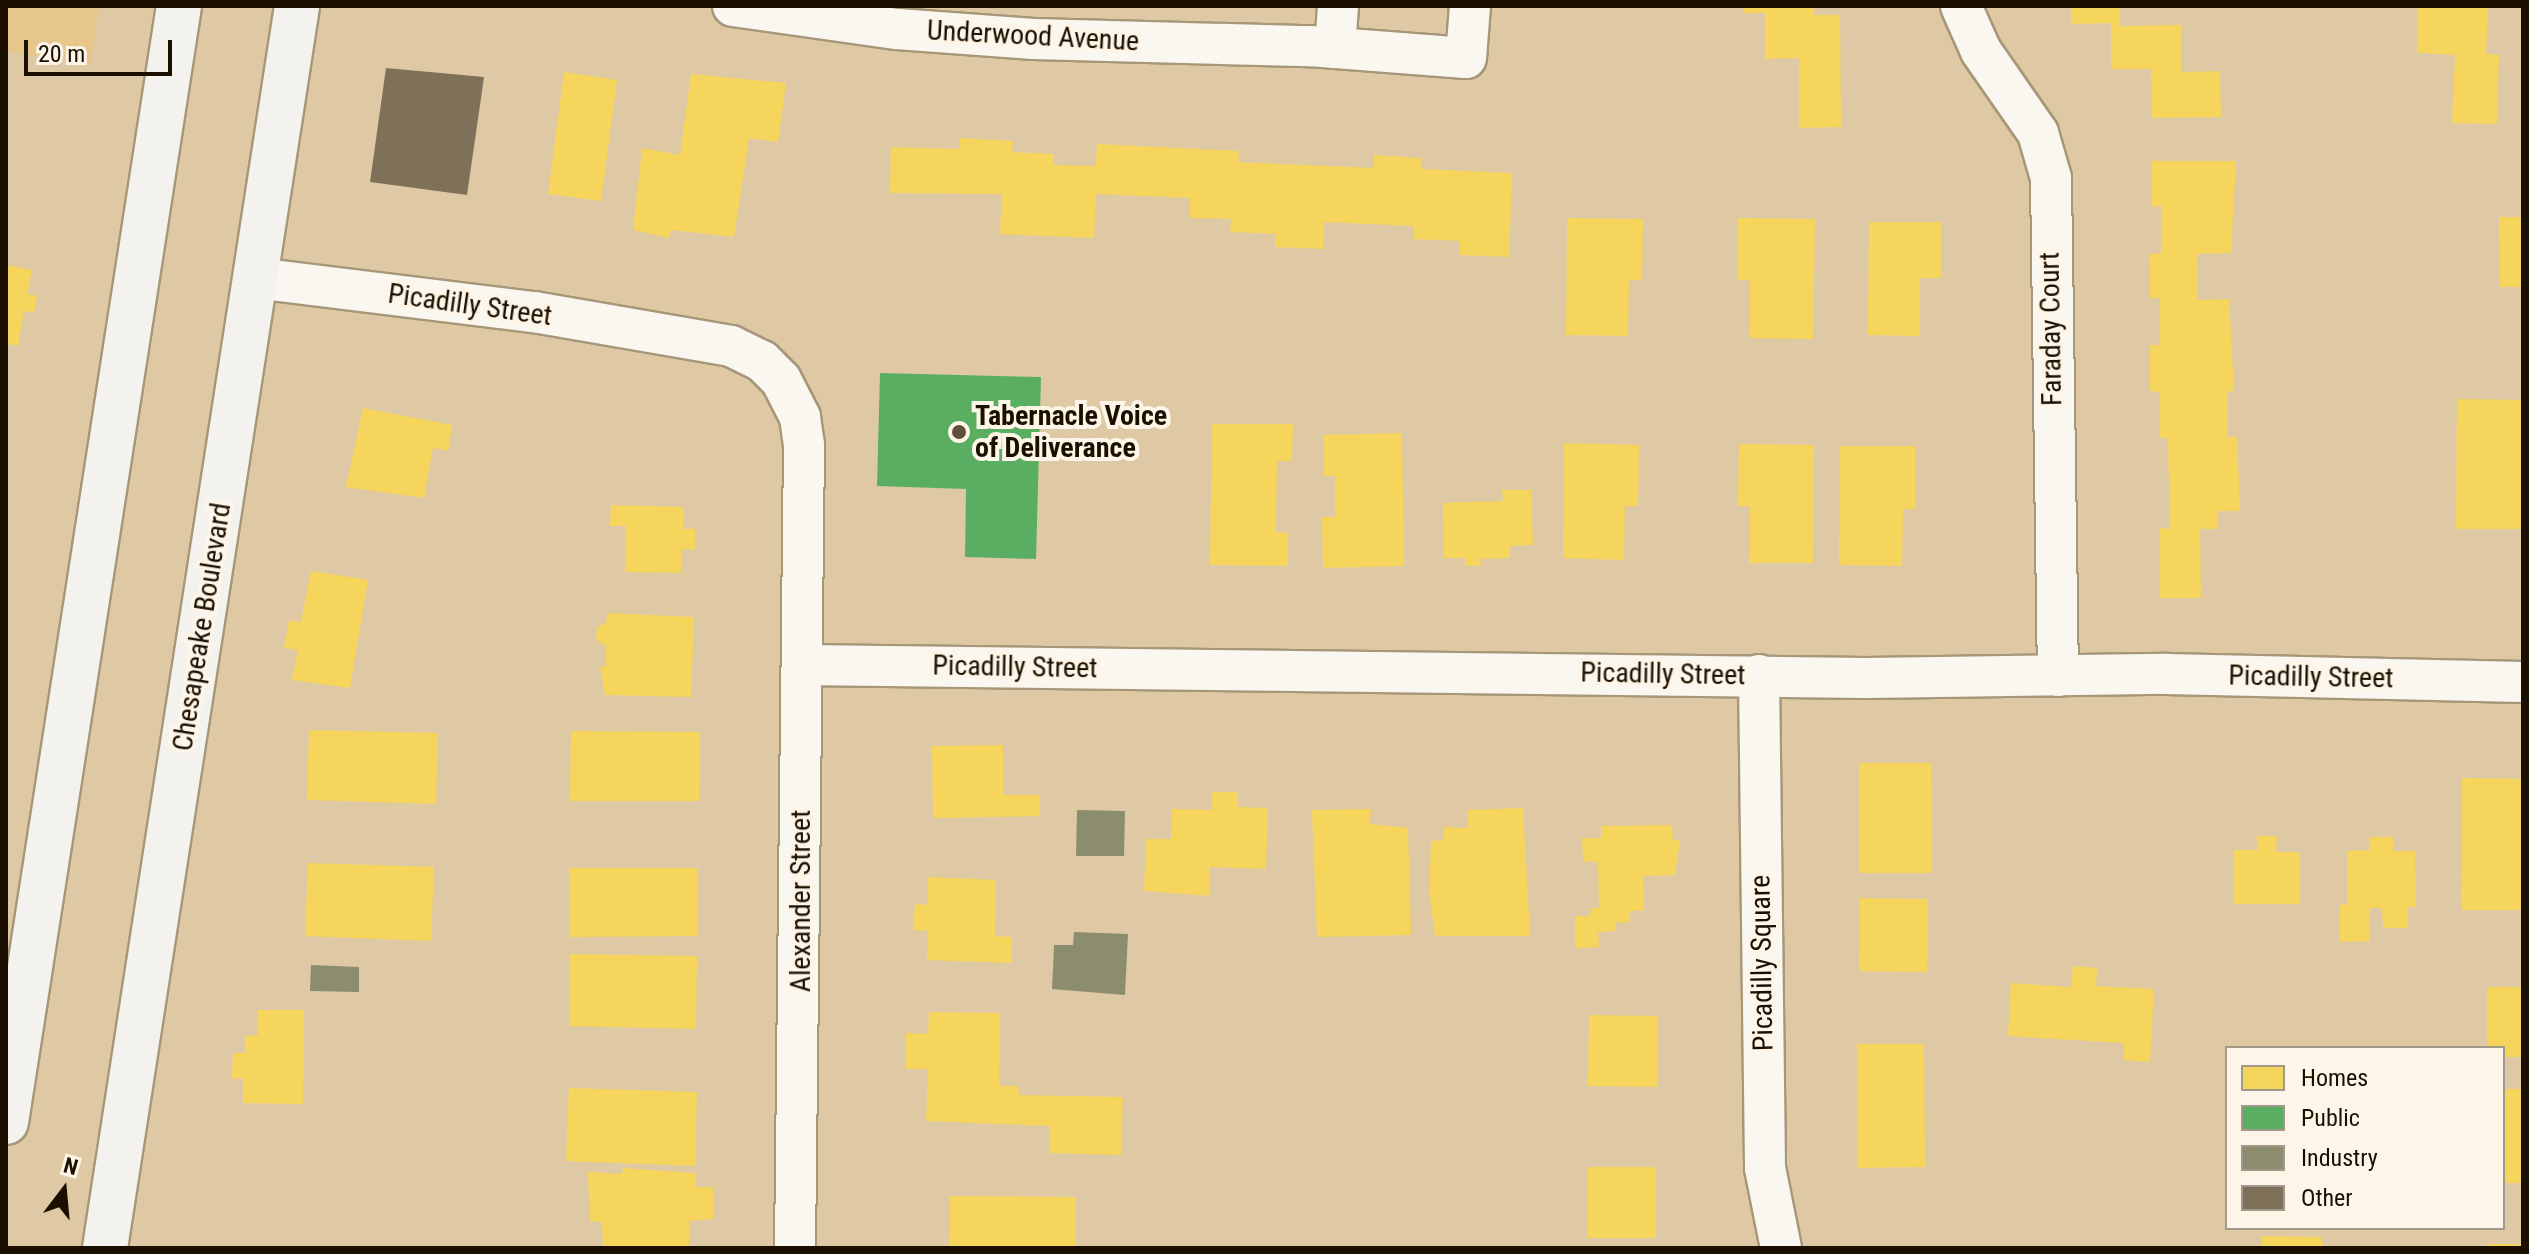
<!DOCTYPE html>
<style>
body{margin:0}
#map{position:relative;width:2529px;height:1254px;overflow:hidden;background:#dec9a4;font-family:"Roboto Condensed",sans-serif}
div>[style]{position:absolute}
.built>*{inset:0;background:#e7c68c}
.homes>*{inset:0;background:#f6d55c}
.public>*{inset:0;background:#5aae61}
.industry>*{inset:0;background:#8c8c6e}
.building>*{inset:0;background:#7f7059}
.roads{filter:drop-shadow(2px 0 #a79779) drop-shadow(-2px 0 #a79779) drop-shadow(0 2px #a79779) drop-shadow(0 -2px #a79779)}
.minor>*{height:40px;margin:-20px;padding:0 20px;transform-origin:20px;border-radius:20px;background:#faf7f1}
.secondary>*{height:44px;margin:-22px;padding:0 22px;transform-origin:22px;border-radius:22px;background:#f4f2ee}
.dots>*{width:22px;height:22px;translate:-50% -50%;box-sizing:border-box;border:4px solid #fdf5e8;border-radius:50%}
span{translate:-50% -50%;white-space:nowrap;text-align:center;line-height:1.15;-webkit-text-stroke:8px #fdf5e8;paint-order:stroke}
.street-label{font-size:28px;color:#1b1000}
.poi-label{font-size:28px;color:#1b1000;font-weight:700}
.left{translate:0 -50%;text-align:left}
.frame{position:absolute;inset:0;border:8px solid #1b1000;pointer-events:none}
.legend{position:absolute;left:2225px;top:1046px;width:280px;height:184px;box-sizing:border-box;background:#fdf5e8;border:2px solid #a3998b;margin:0;padding:10px 14px;list-style:none;font-size:24px;color:#1b1000}
.legend li{display:flex;align-items:center;gap:16px;height:40px}
.legend b{width:40px;border:2px solid #a3998b}
.north{position:absolute;left:24px;top:1150px;width:80px;height:80px;-webkit-text-stroke:6px #fdf5e8;paint-order:stroke;rotate:16deg;font-size:22px;font-weight:700;line-height:32px;text-align:center;color:#1b1000}
.north::after{content:'';display:block;margin:auto;width:28px;height:36px;background:#1b1000;clip-path:polygon(50% 0,100% 100%,50% 72%,0 100%)}
.scale{position:absolute;left:24px;top:40px;width:148px;height:36px;box-sizing:border-box;border:4px solid #1b1000;border-top:0;padding-left:10px;font-size:24px;line-height:28px;white-space:nowrap;color:#1b1000;-webkit-text-stroke:6px #fdf5e8;paint-order:stroke}
</style>
<div id="map">
<div class="built">
<div style="clip-path:polygon(6px 6px,99px 6px,90px 66px,6px 51px)"></div>
</div>
<div class="homes">
<div style="clip-path:polygon(1744px 6px,1814px 6px,1814px 15px,1840px 15px,1841px 127px,1799px 128px,1799px 58px,1765px 59px,1765px 13px,1744px 13px)"></div>
<div style="clip-path:polygon(2071px 6px,2120px 6px,2120px 26px,2181px 25px,2181px 72px,2220px 71px,2221px 117px,2152px 118px,2151px 69px,2111px 69px,2111px 23px,2071px 24px)"></div>
<div style="clip-path:polygon(2418px 6px,2488px 8px,2486px 54px,2499px 55px,2497px 124px,2452px 123px,2455px 55px,2417px 53px)"></div>
<div style="clip-path:polygon(564px 72px,617px 80px,601px 201px,548px 194px)"></div>
<div style="clip-path:polygon(691px 74px,786px 83px,778px 142px,749px 138px,734px 237px,671px 230px,669px 238px,633px 230px,642px 148px,680px 155px)"></div>
<div style="clip-path:polygon(960px 138px,1013px 141px,1012px 152px,1054px 154px,1053px 165px,1096px 166px,1097px 144px,1239px 151px,1238px 162px,1374px 168px,1374px 155px,1421px 158px,1421px 169px,1512px 173px,1509px 257px,1459px 255px,1460px 241px,1414px 239px,1414px 226px,1324px 222px,1323px 249px,1275px 247px,1275px 234px,1230px 232px,1231px 219px,1189px 218px,1190px 198px,1096px 194px,1094px 238px,1000px 234px,1002px 194px,890px 193px,891px 147px,960px 149px)"></div>
<div style="clip-path:polygon(2152px 161px,2236px 161px,2231px 253px,2197px 254px,2198px 300px,2229px 299px,2234px 392px,2228px 391px,2228px 437px,2237px 437px,2240px 511px,2218px 511px,2218px 529px,2200px 529px,2201px 598px,2160px 598px,2160px 528px,2170px 529px,2168px 438px,2160px 438px,2160px 392px,2150px 391px,2150px 345px,2160px 345px,2160px 298px,2150px 298px,2149px 254px,2161px 253px,2161px 206px,2152px 207px)"></div>
<div style="clip-path:polygon(2499px 217px,2523px 217px,2523px 287px,2500px 287px)"></div>
<div style="clip-path:polygon(1567px 218px,1643px 219px,1642px 280px,1629px 280px,1628px 336px,1566px 335px)"></div>
<div style="clip-path:polygon(1738px 218px,1815px 219px,1813px 339px,1749px 338px,1750px 280px,1738px 280px)"></div>
<div style="clip-path:polygon(1869px 222px,1941px 222px,1941px 278px,1920px 278px,1920px 336px,1868px 335px)"></div>
<div style="clip-path:polygon(6px 265px,32px 270px,27px 294px,37px 296px,34px 313px,24px 311px,18px 346px,6px 344px)"></div>
<div style="clip-path:polygon(2457px 399px,2523px 400px,2522px 529px,2456px 529px)"></div>
<div style="clip-path:polygon(363px 408px,452px 425px,448px 451px,433px 448px,424px 498px,346px 487px)"></div>
<div style="clip-path:polygon(1212px 424px,1293px 424px,1292px 461px,1277px 461px,1276px 532px,1288px 533px,1288px 566px,1210px 565px)"></div>
<div style="clip-path:polygon(1402px 433px,1404px 566px,1323px 568px,1322px 517px,1335px 517px,1335px 476px,1324px 476px,1323px 435px)"></div>
<div style="clip-path:polygon(1564px 443px,1639px 445px,1638px 506px,1625px 506px,1624px 560px,1563px 558px)"></div>
<div style="clip-path:polygon(1739px 444px,1814px 445px,1813px 563px,1749px 563px,1750px 506px,1738px 506px)"></div>
<div style="clip-path:polygon(1840px 446px,1915px 446px,1915px 509px,1903px 509px,1902px 566px,1839px 565px)"></div>
<div style="clip-path:polygon(1502px 490px,1531px 490px,1533px 545px,1510px 546px,1510px 558px,1480px 559px,1481px 566px,1465px 566px,1465px 558px,1444px 558px,1443px 503px,1503px 501px)"></div>
<div style="clip-path:polygon(611px 505px,684px 507px,683px 529px,695px 529px,695px 550px,681px 549px,681px 573px,625px 572px,626px 526px,610px 526px)"></div>
<div style="clip-path:polygon(311px 571px,368px 580px,350px 688px,292px 680px,298px 650px,284px 648px,289px 620px,301px 622px)"></div>
<div style="clip-path:polygon(607px 613px,694px 617px,691px 697px,605px 695px,600px 667px,606px 667px,606px 646px,596px 640px,597px 627px,606px 623px)"></div>
<div style="clip-path:polygon(309px 730px,438px 733px,436px 804px,307px 800px)"></div>
<div style="clip-path:polygon(571px 731px,700px 732px,699px 801px,570px 801px)"></div>
<div style="clip-path:polygon(1003px 745px,1003px 795px,1040px 795px,1040px 816px,933px 818px,932px 746px)"></div>
<div style="clip-path:polygon(1859px 763px,1931px 763px,1932px 873px,1859px 873px)"></div>
<div style="clip-path:polygon(2462px 778px,2523px 779px,2523px 910px,2461px 910px)"></div>
<div style="clip-path:polygon(1212px 792px,1238px 792px,1238px 807px,1268px 808px,1266px 869px,1210px 867px,1210px 896px,1144px 891px,1146px 839px,1171px 839px,1172px 809px,1212px 810px)"></div>
<div style="clip-path:polygon(1523px 808px,1530px 936px,1435px 936px,1429px 891px,1431px 841px,1443px 840px,1444px 827px,1467px 828px,1468px 810px)"></div>
<div style="clip-path:polygon(1371px 809px,1370px 824px,1408px 828px,1411px 935px,1317px 937px,1312px 810px)"></div>
<div style="clip-path:polygon(1672px 825px,1673px 840px,1680px 840px,1675px 875px,1643px 876px,1644px 910px,1630px 911px,1630px 922px,1615px 923px,1615px 931px,1598px 932px,1599px 947px,1575px 948px,1575px 916px,1590px 916px,1591px 908px,1599px 908px,1598px 862px,1583px 861px,1582px 838px,1601px 838px,1601px 826px)"></div>
<div style="clip-path:polygon(2257px 836px,2277px 836px,2276px 852px,2300px 852px,2300px 904px,2233px 904px,2234px 850px,2257px 850px)"></div>
<div style="clip-path:polygon(2370px 837px,2394px 837px,2394px 851px,2415px 851px,2416px 907px,2407px 907px,2408px 928px,2383px 928px,2382px 908px,2370px 908px,2370px 941px,2340px 942px,2340px 905px,2347px 904px,2347px 851px,2369px 850px)"></div>
<div style="clip-path:polygon(308px 863px,434px 867px,431px 941px,305px 936px)"></div>
<div style="clip-path:polygon(569px 868px,698px 868px,697px 936px,569px 937px)"></div>
<div style="clip-path:polygon(928px 877px,996px 880px,995px 936px,1012px 937px,1011px 963px,927px 960px,928px 931px,913px 930px,915px 904px,928px 905px)"></div>
<div style="clip-path:polygon(1860px 898px,1928px 899px,1927px 972px,1859px 971px)"></div>
<div style="clip-path:polygon(570px 954px,697px 956px,696px 1029px,569px 1026px)"></div>
<div style="clip-path:polygon(2073px 966px,2097px 968px,2096px 986px,2154px 989px,2150px 1062px,2123px 1060px,2124px 1043px,2008px 1036px,2011px 983px,2071px 987px)"></div>
<div style="clip-path:polygon(2487px 987px,2523px 987px,2523px 1057px,2503px 1057px,2503px 1048px,2487px 1048px)"></div>
<div style="clip-path:polygon(258px 1010px,304px 1010px,303px 1104px,243px 1103px,243px 1078px,232px 1079px,233px 1053px,245px 1053px,245px 1035px,258px 1036px)"></div>
<div style="clip-path:polygon(929px 1012px,1000px 1013px,999px 1086px,1018px 1086px,1019px 1095px,1123px 1097px,1121px 1155px,1049px 1153px,1049px 1126px,926px 1121px,928px 1069px,906px 1069px,906px 1033px,928px 1034px)"></div>
<div style="clip-path:polygon(1589px 1015px,1658px 1016px,1657px 1087px,1588px 1086px)"></div>
<div style="clip-path:polygon(1857px 1044px,1924px 1044px,1925px 1167px,1857px 1168px)"></div>
<div style="clip-path:polygon(569px 1088px,697px 1092px,695px 1166px,566px 1161px)"></div>
<div style="clip-path:polygon(2503px 1089px,2523px 1089px,2523px 1183px,2503px 1183px)"></div>
<div style="clip-path:polygon(1588px 1167px,1656px 1167px,1656px 1238px,1588px 1238px)"></div>
<div style="clip-path:polygon(623px 1168px,695px 1173px,696px 1187px,713px 1187px,713px 1219px,689px 1221px,689px 1248px,603px 1248px,602px 1222px,590px 1221px,588px 1172px,622px 1174px)"></div>
<div style="clip-path:polygon(950px 1196px,1076px 1197px,1075px 1248px,949px 1248px)"></div>
<div style="clip-path:polygon(2262px 1236px,2322px 1237px,2323px 1248px,2262px 1248px)"></div>
<div style="clip-path:polygon(2487px 1244px,2523px 1244px,2523px 1248px,2487px 1248px)"></div>
</div>
<div class="public">
<div style="clip-path:polygon(880px 373px,1041px 377px,1036px 559px,965px 557px,966px 489px,877px 486px)"></div>
</div>
<div class="industry">
<div style="clip-path:polygon(1077px 810px,1125px 811px,1124px 856px,1076px 856px)"></div>
<div style="clip-path:polygon(1074px 932px,1128px 934px,1125px 995px,1052px 989px,1054px 945px,1073px 945px)"></div>
<div style="clip-path:polygon(311px 965px,359px 967px,359px 992px,310px 991px)"></div>
</div>
<div class="building">
<div style="clip-path:polygon(386px 68px,484px 77px,467px 195px,370px 182px)"></div>
</div>
<div class="roads">
<div class="minor">
<div style="left:733px;top:6px;width:166px;rotate:8deg"></div>
<div style="left:897px;top:29px;width:137px;rotate:4.2deg"></div>
<div style="left:1034px;top:39px;width:276px;rotate:1.5deg"></div>
<div style="left:1310px;top:46px;width:156px;rotate:4.4deg"></div>
<div style="left:1466px;top:58px;width:52px;rotate:-85.6deg"></div>
<div style="left:1961px;top:6px;width:49px;rotate:66deg"></div>
<div style="left:1981px;top:51px;width:100px;rotate:55.2deg"></div>
<div style="left:2038px;top:133px;width:47px;rotate:73.9deg"></div>
<div style="left:2051px;top:178px;width:498px;rotate:89.2deg"></div>
<div style="left:1335px;top:48px;width:42px;rotate:-85.9deg"></div>
<div style="left:256px;top:278px;width:280px;rotate:7deg"></div>
<div style="left:534px;top:312px;width:200px;rotate:9.8deg"></div>
<div style="left:731px;top:346px;width:34px;rotate:26deg"></div>
<div style="left:762px;top:361px;width:27px;rotate:45deg"></div>
<div style="left:781px;top:380px;width:42px;rotate:62.8deg"></div>
<div style="left:800px;top:417px;width:27px;rotate:82deg"></div>
<div style="left:804px;top:444px;width:804px;rotate:90.64deg"></div>
<div style="left:803px;top:665px;width:1064px;rotate:0.7deg"></div>
<div style="left:1867px;top:678px;width:299px;rotate:-0.8deg"></div>
<div style="left:2166px;top:674px;width:357px;rotate:1.3deg"></div>
<div style="left:1759px;top:675px;width:493px;rotate:89.3deg"></div>
<div style="left:1765px;top:1168px;width:82px;rotate:78.7deg"></div>
</div>
<div class="secondary">
<div style="left:6px;top:1122px;width:1129px;rotate:-81.19deg"></div>
<div style="left:105px;top:1248px;width:1257px;rotate:-81.21deg"></div>
</div>
</div>
<div class="dots">
<div style="left:959px;top:432px;background:#5f5139"></div>
</div>
<div class="street-label">
<span style="left:1033px;top:36px;rotate:3deg">Underwood Avenue</span>
<span style="left:470px;top:305px;rotate:8deg">Picadilly Street</span>
<span style="left:2051px;top:329px;rotate:-91deg">Faraday Court</span>
<span style="left:202px;top:627px;rotate:-81deg">Chesapeake Boulevard</span>
<span style="left:1015px;top:667px;rotate:1deg">Picadilly Street</span>
<span style="left:1663px;top:674px;rotate:1deg">Picadilly Street</span>
<span style="left:2311px;top:677px;rotate:1deg">Picadilly Street</span>
<span style="left:801px;top:901px;rotate:-90deg">Alexander Street</span>
<span style="left:1762px;top:963px;rotate:-91deg">Picadilly Square</span>
</div>
<div class="poi-label">
<span class="left" style="left:975px;top:432px">Tabernacle Voice<br>of Deliverance</span>
</div>
<div class="frame"></div>
<ul class="legend">
<li><b style="height:22px;background:#f6d55c"></b>Homes</li>
<li><b style="height:22px;background:#5aae61"></b>Public</li>
<li><b style="height:22px;background:#8c8c6e"></b>Industry</li>
<li><b style="height:22px;background:#7f7059"></b>Other</li>
</ul>
<div class="north">N</div>
<div class="scale">20 m</div>
</div>
